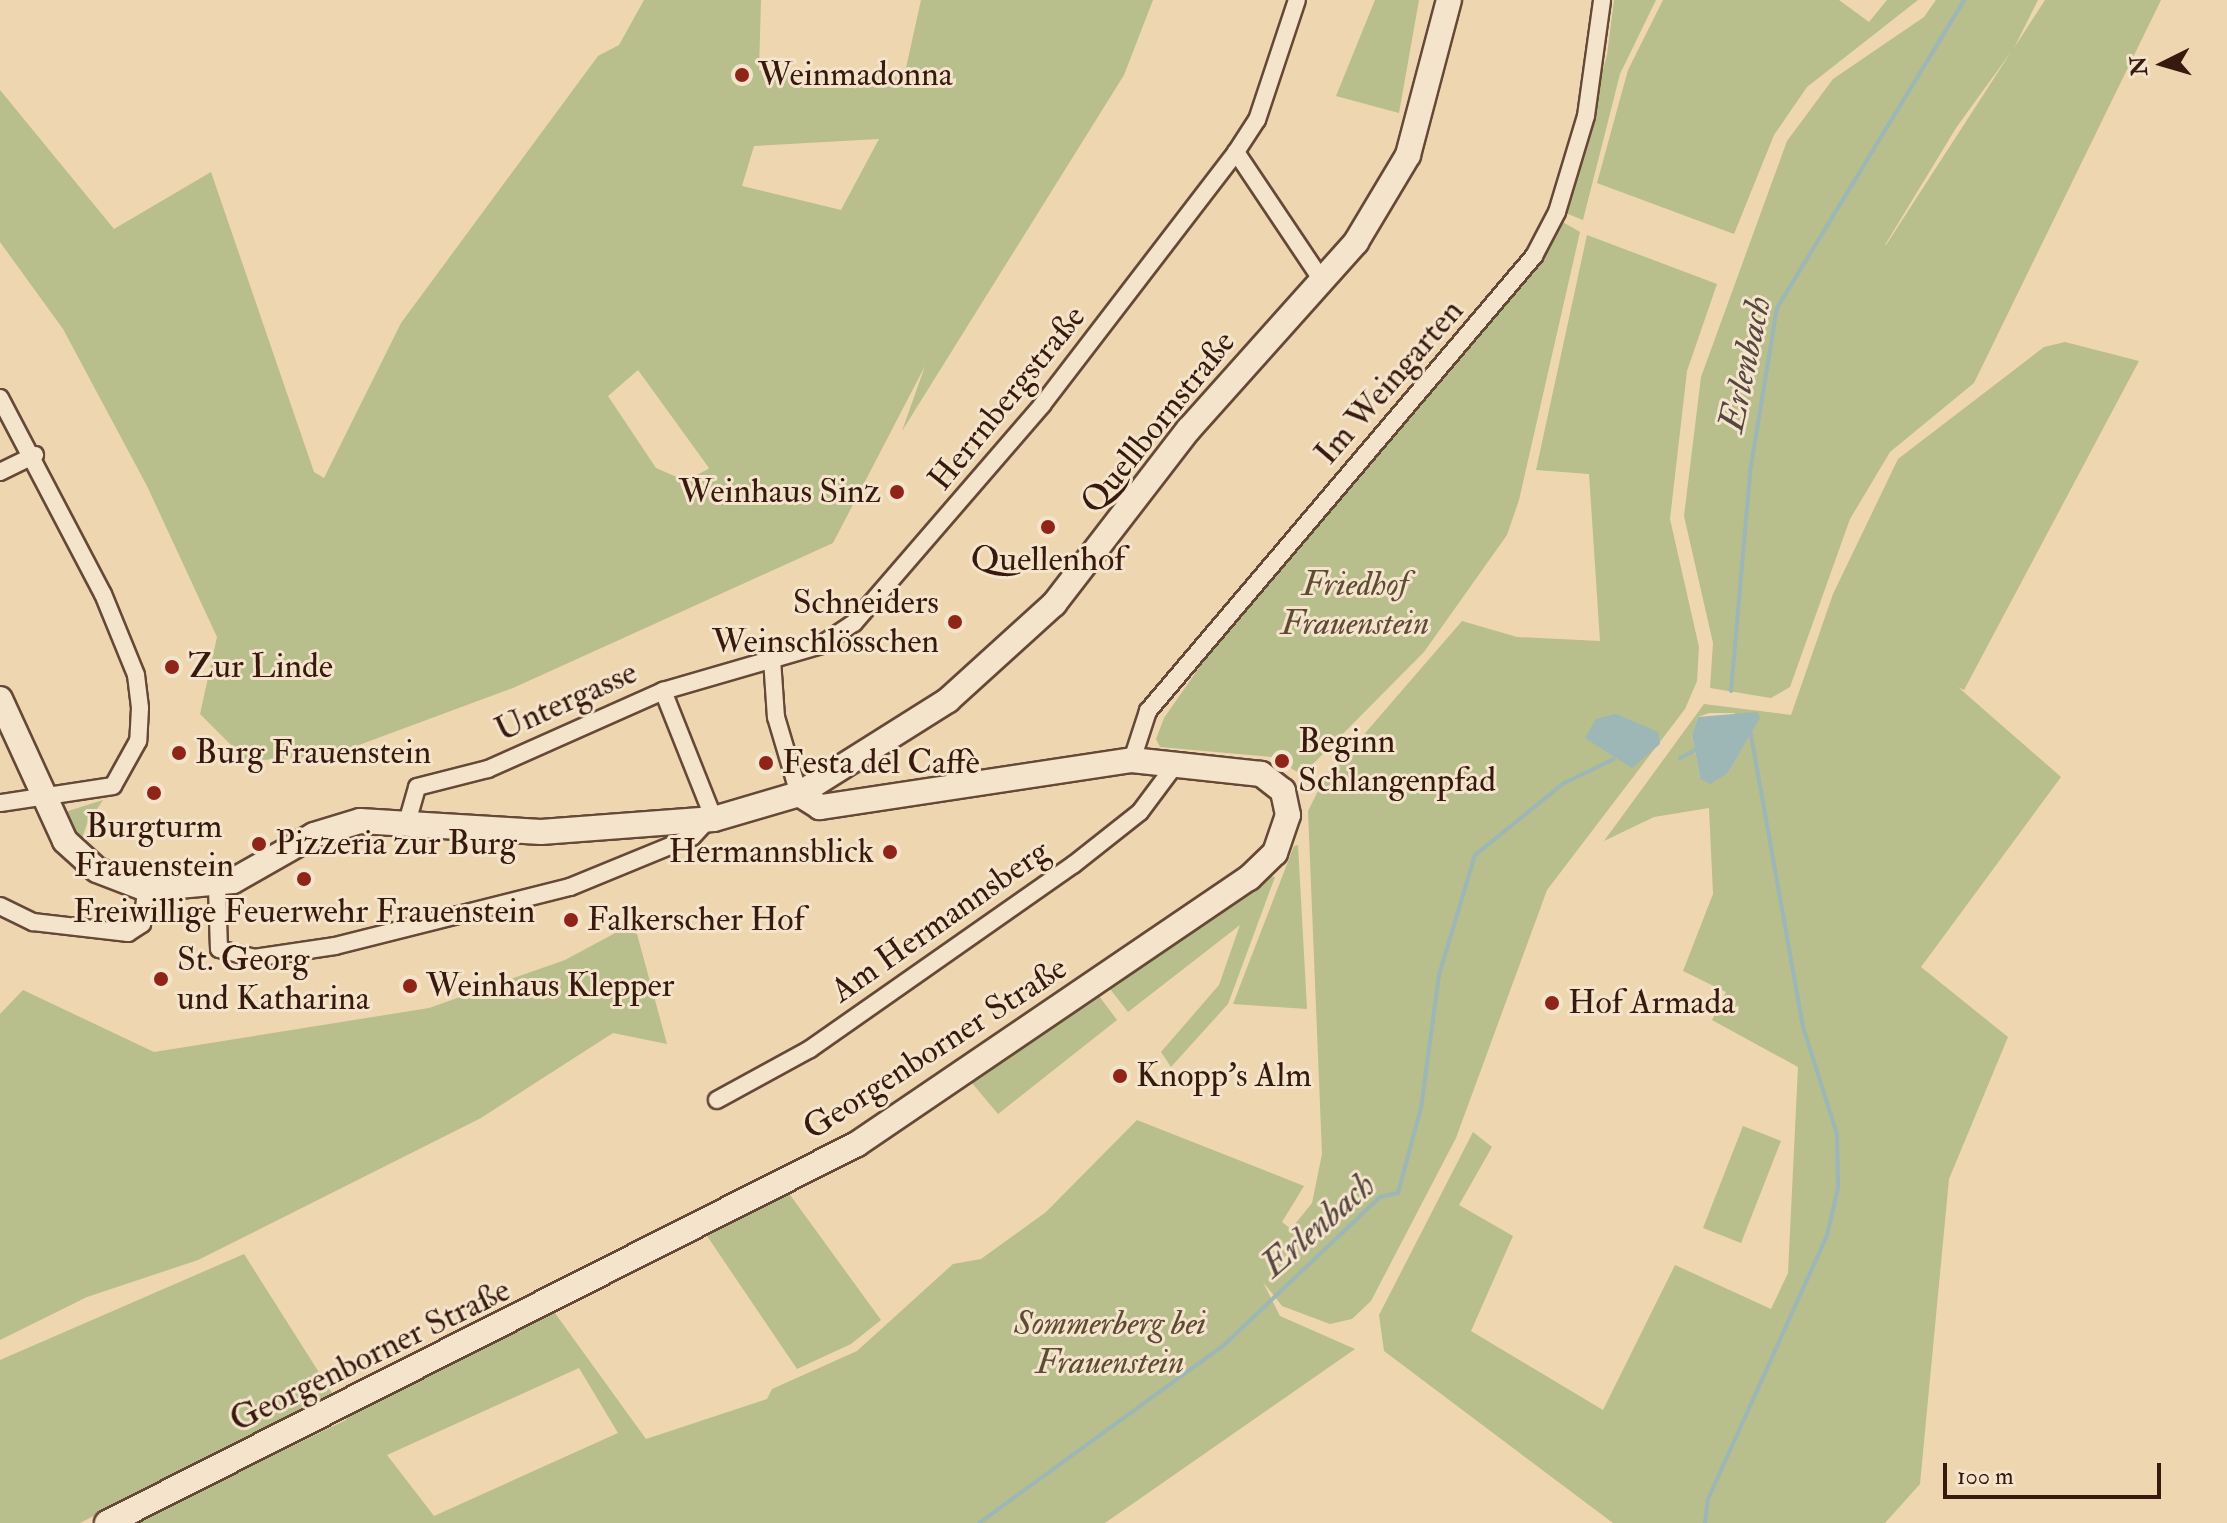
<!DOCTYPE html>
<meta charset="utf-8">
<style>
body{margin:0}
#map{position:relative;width:2227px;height:1523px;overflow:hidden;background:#eed6b1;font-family:"IM FELL Double Pica",serif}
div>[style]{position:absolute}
.green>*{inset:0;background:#b8be8c}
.water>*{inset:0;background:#9cb7b5}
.stream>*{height:4px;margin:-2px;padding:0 2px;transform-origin:2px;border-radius:2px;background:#9cb7b5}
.roads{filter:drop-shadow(2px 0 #664837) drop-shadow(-2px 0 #664837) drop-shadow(0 2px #664837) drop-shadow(0 -2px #664837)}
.minor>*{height:16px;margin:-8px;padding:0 8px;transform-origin:8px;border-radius:8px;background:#f4e4cc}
.secondary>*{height:24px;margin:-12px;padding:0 12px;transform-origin:12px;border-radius:12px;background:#f4e4cc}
.dots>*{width:22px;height:22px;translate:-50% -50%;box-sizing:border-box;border:4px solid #f4e4cc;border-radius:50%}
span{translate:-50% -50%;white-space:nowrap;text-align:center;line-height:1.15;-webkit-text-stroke:6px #f4e4cc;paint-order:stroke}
.poi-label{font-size:34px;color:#38190e}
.left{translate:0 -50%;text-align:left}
.right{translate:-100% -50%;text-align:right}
.street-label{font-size:34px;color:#38190e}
.park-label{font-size:34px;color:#5e4b34;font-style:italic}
.water-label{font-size:36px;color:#564840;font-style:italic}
.north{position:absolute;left:2123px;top:24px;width:80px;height:80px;-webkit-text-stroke:6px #f4e4cc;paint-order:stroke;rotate:265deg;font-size:22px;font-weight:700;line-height:32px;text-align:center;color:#38190e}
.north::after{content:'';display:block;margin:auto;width:28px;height:36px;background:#38190e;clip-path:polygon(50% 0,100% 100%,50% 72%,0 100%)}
.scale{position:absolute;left:1943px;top:1463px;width:218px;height:36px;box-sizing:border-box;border:4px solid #38190e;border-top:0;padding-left:10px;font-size:24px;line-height:28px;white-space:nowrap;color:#38190e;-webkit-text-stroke:6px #f4e4cc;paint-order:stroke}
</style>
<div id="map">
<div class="green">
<div style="clip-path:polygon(evenodd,644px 0,761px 0,759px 70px,904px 77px,921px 0,1153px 0,1124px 75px,902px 431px,925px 366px,833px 543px,513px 688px,332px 755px,247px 761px,200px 714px,217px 637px,147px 486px,63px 329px,0 242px,0 90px,114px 229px,211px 172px,314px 472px,324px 478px,401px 323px,598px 56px,619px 45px,644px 0,879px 139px,841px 210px,742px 186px,754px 146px,879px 139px,644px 0,638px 370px,709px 468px,708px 469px,686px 481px,656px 468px,608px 396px,638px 370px)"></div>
<div style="clip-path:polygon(1375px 0,1419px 0,1399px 113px,1336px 96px)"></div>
<div style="clip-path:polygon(1614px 0,1656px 0,1620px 74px,1583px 220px,1563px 212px,1607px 55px)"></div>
<div style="clip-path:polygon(1663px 0,1839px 0,1869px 22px,1887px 0,1918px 0,1807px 87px,1774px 135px,1734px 234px,1597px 183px,1628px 70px)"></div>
<div style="clip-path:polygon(evenodd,1936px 0,2038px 0,2014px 48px,2045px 0,2161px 0,1974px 383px,1890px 452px,1850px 519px,1790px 687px,1771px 698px,1710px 688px,1713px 643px,1684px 516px,1701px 377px,1787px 141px,1833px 79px,1924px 17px,1936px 0,2011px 52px,1886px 245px,1885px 245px,1956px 128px,2011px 52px)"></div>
<div style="clip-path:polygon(1561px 221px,1580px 232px,1519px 500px,1507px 535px,1424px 652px,1302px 775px,1273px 757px,1160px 747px,1156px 739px,1164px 718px,1219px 639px)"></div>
<div style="clip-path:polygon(evenodd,1587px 235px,1717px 284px,1687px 371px,1670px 519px,1699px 647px,1697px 681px,1685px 709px,1547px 890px,1456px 1138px,1371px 1301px,1352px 1319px,1330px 1324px,1282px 1306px,1263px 1282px,1280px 1316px,1355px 1349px,1105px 1523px,133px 1523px,346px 1420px,351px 1408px,552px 1309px,646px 1439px,767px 1399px,772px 1389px,857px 1351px,953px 1264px,981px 1259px,1046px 1212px,1137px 1120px,1304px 1186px,1282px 1222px,1291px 1229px,1312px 1203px,1322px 1154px,1308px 811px,1322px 783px,1462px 621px,1517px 637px,1600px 641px,1589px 474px,1536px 470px,1587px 235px,579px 1368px,618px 1433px,434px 1516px,387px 1455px,579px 1368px)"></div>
<div style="clip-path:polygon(evenodd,2065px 342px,2139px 361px,1964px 690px,1958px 687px,2061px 777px,1921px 967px,2008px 1037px,1949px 1179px,1920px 1484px,1885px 1523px,1613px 1523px,1384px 1351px,1379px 1315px,1473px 1132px,1492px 1147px,1459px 1205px,1513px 1236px,1471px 1331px,1603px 1410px,1675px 1265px,1771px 1309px,1788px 1273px,1798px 1067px,1712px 1020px,1726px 992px,1683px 971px,1713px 894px,1709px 808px,1654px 817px,1604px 841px,1704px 704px,1791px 715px,1833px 594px,1898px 459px,2044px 347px,2065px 342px,1709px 713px,1734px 713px,1755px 726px,1728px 773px,1700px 778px,1692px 735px,1698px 717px,1709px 713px)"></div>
<div style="clip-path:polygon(103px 800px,87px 824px,81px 841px,65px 812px)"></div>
<div style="clip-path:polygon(1298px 845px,1307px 1009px,1233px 1004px,1294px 846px)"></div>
<div style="clip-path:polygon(1269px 876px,1275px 877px,1228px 1004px,1171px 1067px,1161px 1052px,1219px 985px,1240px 925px,1128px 1012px,1107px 985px)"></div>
<div style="clip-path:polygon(634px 923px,667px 1044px,613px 1033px,481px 1118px,198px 1260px,87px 1297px,0 1340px,0 1014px,23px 990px,154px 1052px,429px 1008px,565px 960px)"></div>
<div style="clip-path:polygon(1096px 992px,1117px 1020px,998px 1114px,967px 1077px)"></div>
<div style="clip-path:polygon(1743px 1126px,1781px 1141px,1741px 1243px,1703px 1228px)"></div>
<div style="clip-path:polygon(785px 1188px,881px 1320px,851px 1344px,797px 1369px,703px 1230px)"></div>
<div style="clip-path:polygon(244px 1254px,332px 1393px,80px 1523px,0 1523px,0 1360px)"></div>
</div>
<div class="water">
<div style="clip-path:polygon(1757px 712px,1760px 718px,1728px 773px,1710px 784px,1700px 778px,1692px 735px,1698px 717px)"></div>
<div style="clip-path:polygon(1616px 714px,1658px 732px,1660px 744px,1632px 768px,1585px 738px,1596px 719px)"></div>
</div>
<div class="stream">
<div style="left:1731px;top:691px;width:220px;rotate:-85deg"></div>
<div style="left:1750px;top:472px;width:166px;rotate:-80.7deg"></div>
<div style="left:1777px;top:308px;width:360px;rotate:-58.7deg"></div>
<div style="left:1680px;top:758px;width:19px;rotate:-28deg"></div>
<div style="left:979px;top:1523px;width:304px;rotate:-36deg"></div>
<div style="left:1225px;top:1344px;width:214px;rotate:-43.5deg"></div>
<div style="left:1380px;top:1197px;width:18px;rotate:-13deg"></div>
<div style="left:1398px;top:1193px;width:88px;rotate:-74.9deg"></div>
<div style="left:1421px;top:1108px;width:134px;rotate:-82.3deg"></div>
<div style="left:1439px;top:975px;width:125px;rotate:-73.3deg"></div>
<div style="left:1475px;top:855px;width:114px;rotate:-39deg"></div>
<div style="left:1564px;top:783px;width:55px;rotate:-25.6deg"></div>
<div style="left:1705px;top:1523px;width:24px;rotate:-83deg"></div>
<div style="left:1708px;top:1499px;width:290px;rotate:-65.7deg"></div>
<div style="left:1827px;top:1235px;width:48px;rotate:-76.8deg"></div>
<div style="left:1838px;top:1188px;width:54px;rotate:-91.1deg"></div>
<div style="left:1837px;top:1134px;width:112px;rotate:-107.6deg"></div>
<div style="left:1803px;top:1027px;width:308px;rotate:-100.1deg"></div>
</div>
<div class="roads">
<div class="minor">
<div style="left:1236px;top:152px;width:156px;rotate:56.2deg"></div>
<div style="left:0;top:398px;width:221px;rotate:62.3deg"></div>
<div style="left:103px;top:594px;width:87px;rotate:67.8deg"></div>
<div style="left:136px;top:675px;width:33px;rotate:83deg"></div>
<div style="left:140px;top:708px;width:33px;rotate:93deg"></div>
<div style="left:138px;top:741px;width:51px;rotate:119.1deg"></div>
<div style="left:113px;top:786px;width:114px;rotate:171.4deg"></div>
<div style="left:0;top:472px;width:39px;rotate:-26deg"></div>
<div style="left:772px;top:659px;width:58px;rotate:86.1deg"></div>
<div style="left:776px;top:717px;width:80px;rotate:73.4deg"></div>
<div style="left:663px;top:691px;width:138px;rotate:68.3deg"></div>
<div style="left:1132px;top:760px;width:52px;rotate:-71.9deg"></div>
<div style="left:1148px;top:711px;width:597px;rotate:-49.69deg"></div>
<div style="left:1534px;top:256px;width:50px;rotate:-62.4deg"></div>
<div style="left:1557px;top:212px;width:100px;rotate:-73.2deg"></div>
<div style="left:1586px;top:116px;width:117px;rotate:-82.1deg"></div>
<div style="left:408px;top:819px;width:33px;rotate:-74deg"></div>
<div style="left:417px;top:787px;width:73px;rotate:-14.2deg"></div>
<div style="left:488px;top:769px;width:192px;rotate:-24deg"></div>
<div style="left:663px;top:691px;width:165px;rotate:-16.2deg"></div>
<div style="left:821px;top:645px;width:40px;rotate:-34deg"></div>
<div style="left:854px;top:623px;width:288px;rotate:-49.2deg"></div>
<div style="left:1042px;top:405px;width:319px;rotate:-52.5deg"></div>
<div style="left:1236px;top:152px;width:38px;rotate:-57deg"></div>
<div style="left:1257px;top:120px;width:126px;rotate:-71.6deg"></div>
<div style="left:217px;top:886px;width:63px;rotate:88.2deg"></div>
<div style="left:219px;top:949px;width:36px;rotate:14deg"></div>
<div style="left:254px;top:958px;width:82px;rotate:-8.4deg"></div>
<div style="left:335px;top:946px;width:242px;rotate:-14.1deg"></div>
<div style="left:570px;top:887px;width:132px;rotate:-22.3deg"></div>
<div style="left:692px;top:837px;width:23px;rotate:-47deg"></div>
<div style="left:0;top:906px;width:37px;rotate:26deg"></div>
<div style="left:33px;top:922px;width:96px;rotate:6.6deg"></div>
<div style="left:128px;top:933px;width:17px;rotate:-33deg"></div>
<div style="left:142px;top:924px;width:35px;rotate:-83deg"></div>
<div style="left:717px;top:1100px;width:106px;rotate:-28.7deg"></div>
<div style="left:810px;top:1049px;width:321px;rotate:-35deg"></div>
<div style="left:1073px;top:865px;width:85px;rotate:-38.3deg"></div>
<div style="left:1140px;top:812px;width:59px;rotate:-53.3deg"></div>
</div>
<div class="secondary">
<div style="left:0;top:699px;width:156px;rotate:65.4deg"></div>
<div style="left:65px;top:841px;width:43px;rotate:42.2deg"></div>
<div style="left:97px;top:870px;width:53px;rotate:21.2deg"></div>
<div style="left:146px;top:889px;width:87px;rotate:-5.3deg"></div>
<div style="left:233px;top:881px;width:93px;rotate:-29.6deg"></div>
<div style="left:314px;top:835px;width:48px;rotate:-16.9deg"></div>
<div style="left:360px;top:821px;width:181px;rotate:3.5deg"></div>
<div style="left:541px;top:832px;width:173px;rotate:-4.3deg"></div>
<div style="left:714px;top:819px;width:89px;rotate:-16.4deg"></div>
<div style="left:799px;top:794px;width:176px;rotate:-32.2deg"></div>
<div style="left:948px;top:700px;width:143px;rotate:-42.2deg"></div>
<div style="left:1054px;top:604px;width:221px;rotate:-52.4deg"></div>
<div style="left:1189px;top:429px;width:251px;rotate:-48.2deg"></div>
<div style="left:1356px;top:242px;width:101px;rotate:-59.1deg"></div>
<div style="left:1408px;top:155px;width:160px;rotate:-75.2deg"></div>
<div style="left:107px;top:1523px;width:840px;rotate:-26.81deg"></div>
<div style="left:857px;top:1144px;width:474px;rotate:-34.2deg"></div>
<div style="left:1249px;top:878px;width:36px;rotate:-44deg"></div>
<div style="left:1275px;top:853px;width:40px;rotate:-71.1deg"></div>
<div style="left:1288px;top:815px;width:25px;rotate:-102deg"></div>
<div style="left:1283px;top:791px;width:28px;rotate:-142deg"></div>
<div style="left:1261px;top:774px;width:130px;rotate:-173.8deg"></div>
<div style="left:1132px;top:760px;width:316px;rotate:171.4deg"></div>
<div style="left:820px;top:807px;width:25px;rotate:-148deg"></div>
</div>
</div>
<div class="dots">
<div style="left:742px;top:75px;background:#8f2418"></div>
<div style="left:897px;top:492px;background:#8f2418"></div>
<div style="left:1048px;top:527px;background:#8f2418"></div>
<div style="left:955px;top:622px;background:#8f2418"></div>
<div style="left:172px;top:667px;background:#8f2418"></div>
<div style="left:179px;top:753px;background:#8f2418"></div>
<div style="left:1282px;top:761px;background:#8f2418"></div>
<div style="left:766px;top:763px;background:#8f2418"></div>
<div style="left:154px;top:793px;background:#8f2418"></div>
<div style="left:259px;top:844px;background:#8f2418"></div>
<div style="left:890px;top:852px;background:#8f2418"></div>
<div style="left:304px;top:879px;background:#8f2418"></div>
<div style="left:571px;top:920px;background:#8f2418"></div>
<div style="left:161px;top:979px;background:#8f2418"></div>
<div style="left:410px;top:986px;background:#8f2418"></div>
<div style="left:1552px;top:1003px;background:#8f2418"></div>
<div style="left:1120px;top:1076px;background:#8f2418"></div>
</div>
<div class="poi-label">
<span class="left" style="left:758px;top:75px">Weinmadonna</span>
<span class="right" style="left:881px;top:492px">Weinhaus Sinz</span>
<span style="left:1048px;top:560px">Quellenhof</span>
<span class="right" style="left:939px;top:622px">Schneiders<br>Weinschlösschen</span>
<span class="left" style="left:188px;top:667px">Zur Linde</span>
<span class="left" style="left:1298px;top:761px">Beginn<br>Schlangenpfad</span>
<span class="left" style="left:195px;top:753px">Burg Frauenstein</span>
<span class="left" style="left:782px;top:763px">Festa del Caffè</span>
<span style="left:154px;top:846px">Burgturm<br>Frauenstein</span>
<span class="left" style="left:275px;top:844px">Pizzeria zur Burg</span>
<span class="right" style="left:874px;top:852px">Hermannsblick</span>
<span style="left:304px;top:912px">Freiwillige Feuerwehr Frauenstein</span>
<span class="left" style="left:587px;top:920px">Falkerscher Hof</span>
<span class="left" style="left:177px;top:979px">St. Georg<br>und Katharina</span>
<span class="left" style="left:426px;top:986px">Weinhaus Klepper</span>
<span class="left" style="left:1568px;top:1003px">Hof Armada</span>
<span class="left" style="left:1136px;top:1076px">Knopp's Alm</span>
</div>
<div class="street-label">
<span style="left:1389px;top:382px;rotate:-49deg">Im Weingarten</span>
<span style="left:1007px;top:398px;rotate:-51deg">Herrnbergstraße</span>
<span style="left:1158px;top:422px;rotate:-51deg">Quellbornstraße</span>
<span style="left:566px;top:701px;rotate:-24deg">Untergasse</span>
<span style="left:940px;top:921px;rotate:-35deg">Am Hermannsberg</span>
<span style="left:935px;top:1048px;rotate:-33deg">Georgenborner Straße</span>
<span style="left:370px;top:1355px;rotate:-26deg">Georgenborner Straße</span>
</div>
<div class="park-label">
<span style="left:1355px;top:604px">Friedhof<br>Frauenstein</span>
<span style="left:1110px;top:1343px">Sommerberg bei<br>Frauenstein</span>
</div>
<div class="water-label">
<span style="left:1745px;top:364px;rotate:-78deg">Erlenbach</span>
<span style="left:1318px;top:1225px;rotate:-41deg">Erlenbach</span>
</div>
<div class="north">N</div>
<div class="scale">100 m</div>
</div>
